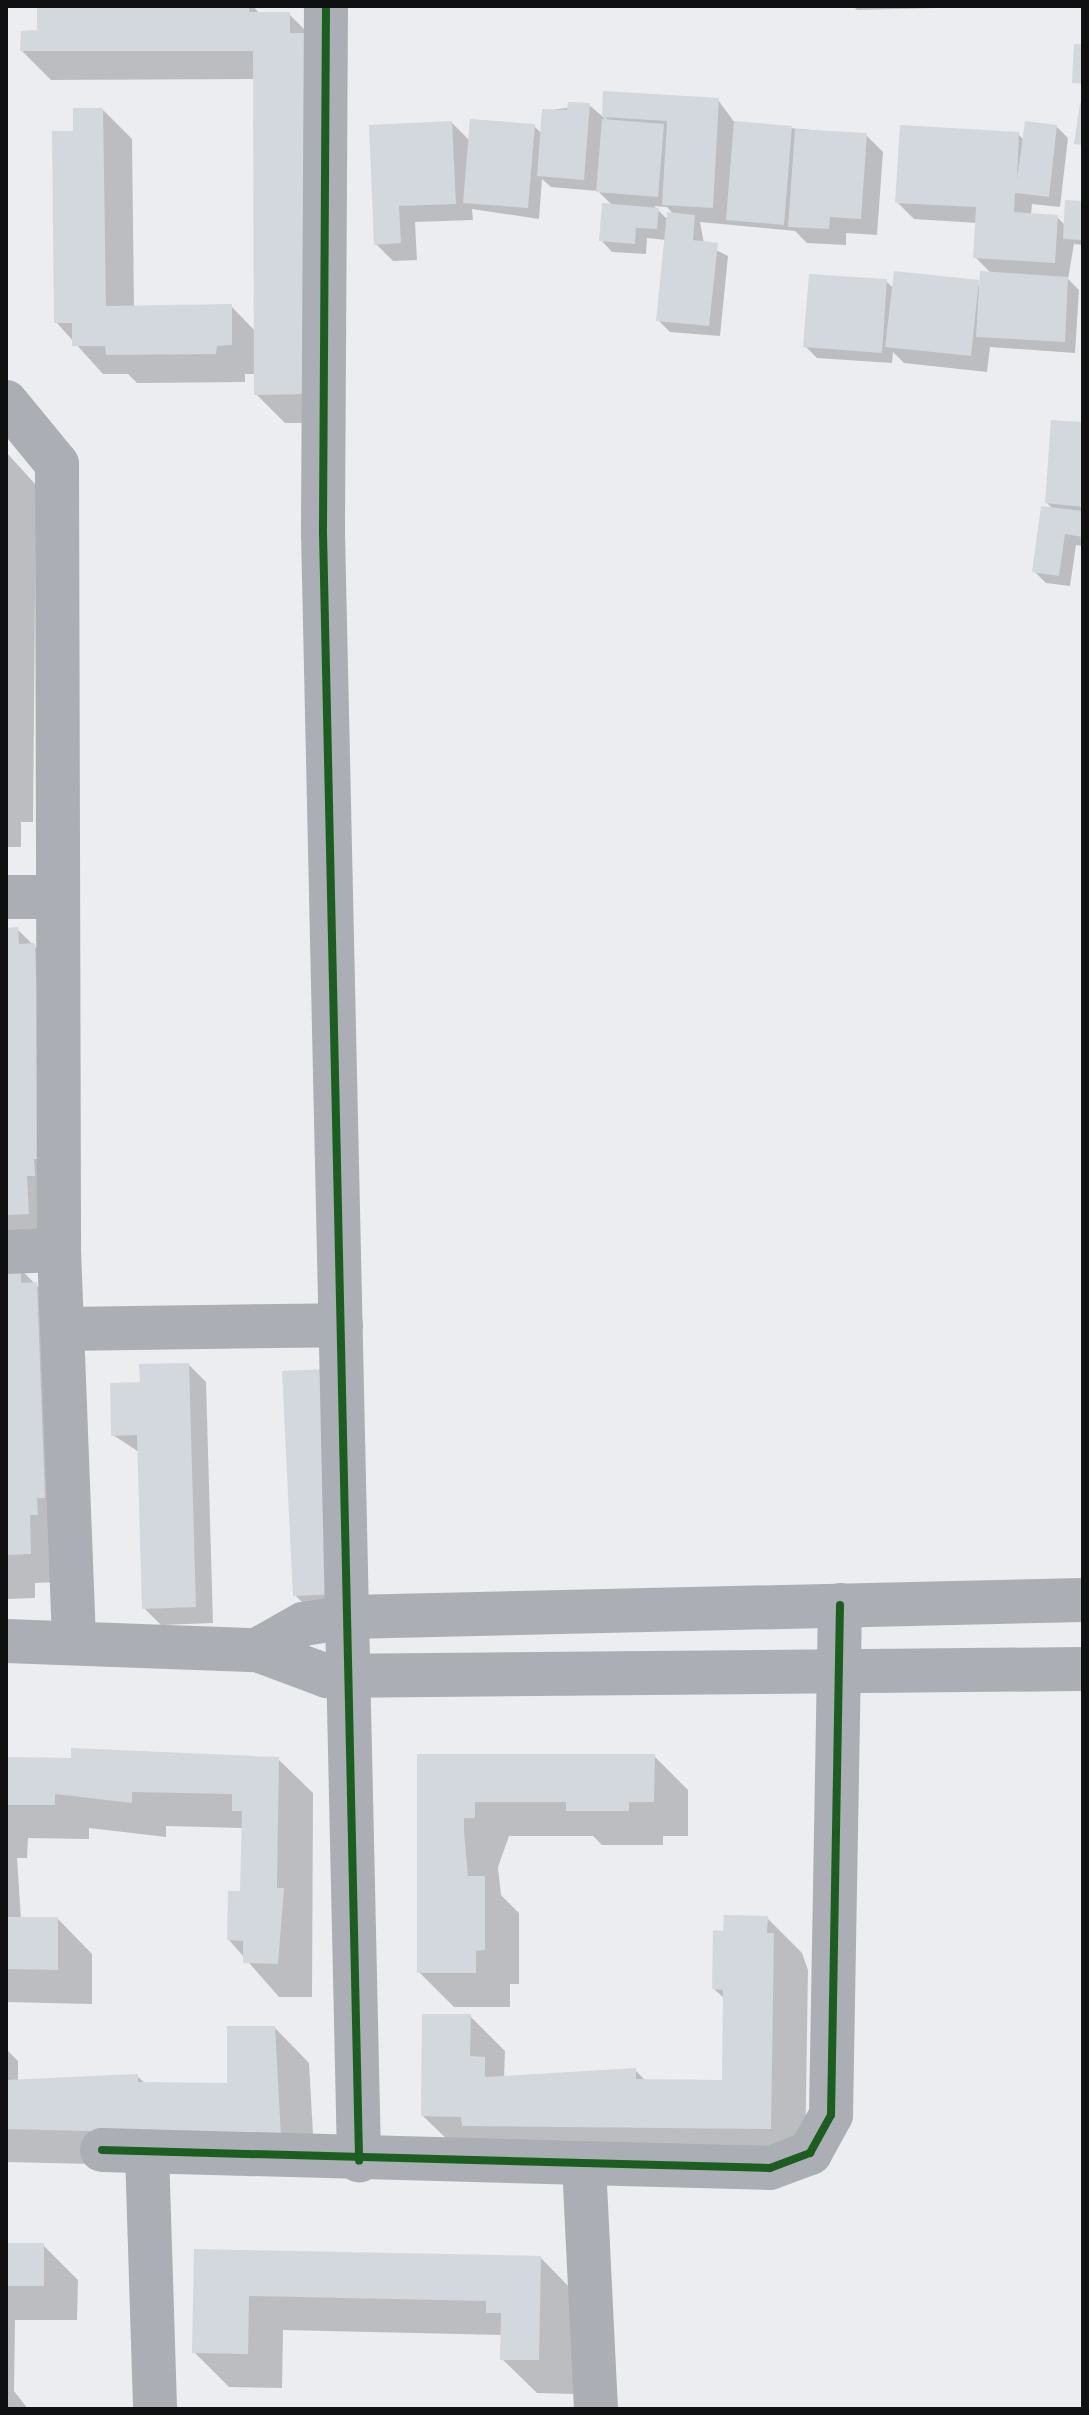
<!DOCTYPE html>
<style>
body{margin:0}
#map{position:relative;width:1089px;height:2415px;overflow:hidden;background:#ebedf0;font-family:Commissioner,sans-serif}
div>[style]{position:absolute}
.shadow>*{inset:0;background:#0003}
.building>*{inset:0;background:#d3d7de}
.minor>*{height:44px;margin:-22px;padding:0 22px;transform-origin:22px;border-radius:22px;background:#abaeb4}
.cycleway>*{height:8px;margin:-4px;padding:0 4px;transform-origin:4px;border-radius:4px;background:#1b5e20}
span{translate:-50% -50%;white-space:nowrap;text-align:center;line-height:1.15;-webkit-text-stroke:8px #fff;paint-order:stroke}
.frame{position:absolute;inset:0;border:8px solid #0f1011;pointer-events:none}
</style>
<div id="map">
<div class="shadow">
<div style="clip-path:polygon(39px 6px,253px 6px,260px 14px,289px 14px,318px 43px,334px 423px,285px 423px,256px 394px,256px 374px,245px 374px,245px 382px,137px 383px,128px 374px,103px 374px,56px 322px,76px 133px,103px 110px,132px 139px,134px 308px,231px 306px,255px 331px,255px 79px,51px 80px,22px 51px,39px 32px)"></div>
<div style="clip-path:polygon(853px 6px,1018px 6px,857px 10px)"></div>
<div style="clip-path:polygon(evenodd,718px 100px,735px 123px,866px 135px,883px 152px,877px 235px,846px 233px,846px 245px,807px 243px,795px 231px,700px 222px,704px 244px,728px 256px,720px 336px,670px 332px,658px 320px,666px 240px,647px 238px,646px 254px,612px 252px,601px 240px,613px 206px,598px 191px,551px 187px,542px 179px,539px 219px,472px 209px,473px 220px,415px 222px,417px 260px,393px 261px,376px 244px,371px 127px,452px 123px,470px 141px,534px 126px,542px 134px,544px 111px,589px 105px,609px 122px,604px 116px,718px 100px,654px 206px,667px 207px,674px 215px,668px 220px,654px 206px)"></div>
<div style="clip-path:polygon(1056px 126px,1068px 138px,1060px 207px,1032px 204px,1031px 215px,1057px 217px,1066px 226px,1083px 203px,1083px 245px,1074px 244px,1068px 279px,1079px 290px,1075px 353px,990px 347px,987px 372px,904px 363px,893px 352px,892px 363px,817px 358px,805px 346px,886px 281px,894px 289px,982px 285px,992px 274px,975px 257px,977px 223px,914px 219px,897px 202px,1018px 134px,1024px 140px)"></div>
<div style="clip-path:polygon(1083px 424px,1083px 546px,1076px 545px,1070px 586px,1046px 583px,1034px 571px,1053px 509px,1047px 503px)"></div>
<div style="clip-path:polygon(6px 452px,36px 485px,33px 822px,21px 822px,21px 847px,6px 847px)"></div>
<div style="clip-path:polygon(17px 929px,63px 974px,57px 1242px,6px 1260px,6px 930px)"></div>
<div style="clip-path:polygon(6px 1269px,20px 1269px,65px 1313px,59px 1582px,35px 1583px,35px 1598px,6px 1599px)"></div>
<div style="clip-path:polygon(189px 1365px,206px 1382px,213px 1623px,161px 1625px,144px 1608px,139px 1452px,113px 1435px,142px 1384px)"></div>
<div style="clip-path:polygon(284px 1373px,354px 1610px,312px 1612px,295px 1595px)"></div>
<div style="clip-path:polygon(419px 1756px,654px 1756px,688px 1790px,688px 1836px,663px 1836px,663px 1845px,602px 1845px,593px 1836px,509px 1836px,498px 1867px,501px 1895px,519px 1913px,519px 1984px,510px 1984px,510px 2007px,454px 2007px,419px 1972px)"></div>
<div style="clip-path:polygon(6px 1759px,278px 1759px,313px 1793px,312px 1997px,279px 1997px,229px 1940px,242px 1893px,243px 1828px,166px 1826px,166px 1837px,89px 1828px,89px 1839px,28px 1838px,27px 1858px,17px 1858px,21px 1919px,58px 1919px,92px 1954px,92px 2004px,6px 2002px)"></div>
<div style="clip-path:polygon(767px 1918px,802px 1953px,808px 1970px,805px 2162px,458px 2150px,423px 2116px,470px 2016px,505px 2051px,504px 2078px,635px 2070px,646px 2081px,724px 2082px,725px 1999px,714px 1989px,725px 1933px)"></div>
<div style="clip-path:polygon(275px 2028px,309px 2063px,315px 2169px,6px 2162px,6px 2049px,18px 2061px,18px 2083px,137px 2076px,146px 2084px,229px 2085px)"></div>
<div style="clip-path:polygon(6px 2245px,43px 2245px,78px 2280px,77px 2320px,15px 2320px,14px 2391px,28px 2409px,6px 2409px)"></div>
<div style="clip-path:polygon(196px 2251px,541px 2258px,575px 2293px,573px 2394px,537px 2393px,502px 2359px,502px 2335px,283px 2330px,282px 2388px,229px 2387px,194px 2352px)"></div>
</div>
<div class="building">
<div style="clip-path:polygon(37px 6px,249px 6px,249px 12px,290px 12px,290px 33px,307px 33px,306px 394px,254px 395px,253px 51px,20px 51px,21px 31px,37px 30px)"></div>
<div style="clip-path:polygon(1074px 44px,1083px 44px,1083px 84px,1072px 83px)"></div>
<div style="clip-path:polygon(603px 91px,719px 98px,713px 208px,662px 205px,667px 121px,602px 117px)"></div>
<div style="clip-path:polygon(568px 102px,590px 103px,584px 180px,537px 176px,542px 109px,567px 110px)"></div>
<div style="clip-path:polygon(1080px 103px,1083px 104px,1083px 145px,1074px 144px)"></div>
<div style="clip-path:polygon(73px 108px,103px 108px,106px 306px,232px 304px,232px 345px,217px 346px,216px 354px,106px 355px,105px 346px,72px 346px,72px 323px,54px 323px,52px 131px,73px 131px)"></div>
<div style="clip-path:polygon(470px 119px,535px 124px,528px 208px,463px 203px)"></div>
<div style="clip-path:polygon(602px 119px,664px 124px,658px 197px,596px 192px)"></div>
<div style="clip-path:polygon(452px 121px,456px 204px,399px 206px,401px 243px,374px 245px,369px 125px)"></div>
<div style="clip-path:polygon(734px 121px,792px 126px,784px 225px,726px 220px)"></div>
<div style="clip-path:polygon(1025px 121px,1057px 125px,1049px 197px,1015px 193px,1014px 212px,1058px 215px,1055px 263px,973px 258px,976px 207px,895px 203px,900px 125px,1019px 132px,1017px 180px)"></div>
<div style="clip-path:polygon(795px 129px,867px 133px,861px 219px,830px 217px,829px 229px,788px 227px)"></div>
<div style="clip-path:polygon(1065px 200px,1083px 201px,1083px 240px,1063px 239px)"></div>
<div style="clip-path:polygon(602px 203px,659px 208px,657px 229px,636px 228px,635px 244px,599px 241px)"></div>
<div style="clip-path:polygon(667px 212px,695px 215px,693px 240px,718px 243px,709px 326px,656px 321px)"></div>
<div style="clip-path:polygon(894px 271px,979px 280px,971px 356px,885px 347px)"></div>
<div style="clip-path:polygon(980px 271px,1068px 277px,1065px 342px,976px 337px)"></div>
<div style="clip-path:polygon(809px 274px,887px 279px,882px 353px,803px 347px)"></div>
<div style="clip-path:polygon(1051px 420px,1083px 422px,1083px 507px,1045px 503px)"></div>
<div style="clip-path:polygon(1041px 506px,1083px 511px,1083px 537px,1065px 534px,1059px 576px,1032px 572px)"></div>
<div style="clip-path:polygon(18px 927px,19px 944px,35px 943px,43px 1159px,34px 1159px,35px 1176px,27px 1176px,29px 1214px,6px 1215px,6px 928px)"></div>
<div style="clip-path:polygon(6px 1267px,21px 1267px,21px 1283px,37px 1282px,45px 1498px,37px 1498px,38px 1515px,30px 1515px,31px 1554px,6px 1555px)"></div>
<div style="clip-path:polygon(189px 1363px,196px 1607px,142px 1609px,137px 1435px,111px 1436px,110px 1383px,140px 1382px,139px 1364px)"></div>
<div style="clip-path:polygon(327px 1369px,338px 1594px,293px 1596px,282px 1371px)"></div>
<div style="clip-path:polygon(71px 1748px,279px 1757px,277px 1888px,284px 1888px,278px 1964px,243px 1963px,243px 1941px,227px 1940px,228px 1891px,240px 1891px,242px 1811px,232px 1811px,232px 1794px,132px 1792px,132px 1803px,55px 1794px,55px 1805px,6px 1805px,6px 1757px,71px 1758px)"></div>
<div style="clip-path:polygon(417px 1754px,655px 1754px,654px 1802px,629px 1802px,629px 1811px,566px 1811px,566px 1802px,475px 1802px,475px 1818px,464px 1818px,464px 1831px,468px 1876px,485px 1876px,485px 1950px,476px 1951px,476px 1973px,417px 1973px)"></div>
<div style="clip-path:polygon(724px 1915px,768px 1916px,767px 1933px,774px 1933px,771px 2129px,462px 2126px,461px 2117px,421px 2116px,422px 2014px,471px 2014px,470px 2056px,485px 2057px,485px 2077px,636px 2068px,636px 2079px,722px 2080px,723px 1990px,712px 1989px,713px 1930px,723px 1931px)"></div>
<div style="clip-path:polygon(6px 1917px,58px 1917px,58px 1970px,6px 1969px)"></div>
<div style="clip-path:polygon(227px 2026px,275px 2026px,281px 2136px,6px 2129px,6px 2080px,138px 2074px,138px 2082px,227px 2083px)"></div>
<div style="clip-path:polygon(6px 2243px,44px 2243px,44px 2286px,6px 2286px)"></div>
<div style="clip-path:polygon(194px 2249px,541px 2256px,539px 2360px,500px 2360px,501px 2313px,486px 2313px,486px 2301px,249px 2296px,248px 2354px,192px 2353px)"></div>
</div>
<div class="minor">
<div style="left:326px;top:6px;width:527px;rotate:90.33deg"></div>
<div style="left:323px;top:533px;width:1628px;rotate:88.73deg"></div>
<div style="left:6px;top:402px;width:80px;rotate:50.6deg"></div>
<div style="left:57px;top:464px;width:786px;rotate:89.85deg"></div>
<div style="left:59px;top:1250px;width:390px;rotate:87.8deg"></div>
<div style="left:6px;top:897px;width:50px"></div>
<div style="left:6px;top:1252px;width:53px;rotate:-2.2deg"></div>
<div style="left:64px;top:1329px;width:277px;rotate:-0.8deg"></div>
<div style="left:6px;top:1641px;width:251px;rotate:2.1deg"></div>
<div style="left:257px;top:1650px;width:75px;rotate:20.4deg"></div>
<div style="left:327px;top:1676px;width:756px;rotate:-0.53deg"></div>
<div style="left:257px;top:1650px;width:53px;rotate:-29.5deg"></div>
<div style="left:303px;top:1624px;width:47px;rotate:-8.7deg"></div>
<div style="left:349px;top:1617px;width:734px;rotate:-1.33deg"></div>
<div style="left:102px;top:2150px;width:668px;rotate:1.54deg"></div>
<div style="left:770px;top:2168px;width:43px;rotate:-20.6deg"></div>
<div style="left:810px;top:2153px;width:43px;rotate:-61.1deg"></div>
<div style="left:831px;top:2115px;width:510px;rotate:-88.99deg"></div>
<div style="left:147px;top:2152px;width:257px;rotate:88.2deg"></div>
<div style="left:584px;top:2164px;width:245px;rotate:87.2deg"></div>
</div>
<div class="cycleway">
<div style="left:326px;top:6px;width:527px;rotate:90.33deg"></div>
<div style="left:323px;top:533px;width:1628px;rotate:88.73deg"></div>
<div style="left:102px;top:2150px;width:668px;rotate:1.54deg"></div>
<div style="left:770px;top:2168px;width:43px;rotate:-20.6deg"></div>
<div style="left:810px;top:2153px;width:43px;rotate:-61.1deg"></div>
<div style="left:831px;top:2115px;width:510px;rotate:-88.99deg"></div>
</div>
<div class="frame"></div>
</div>
